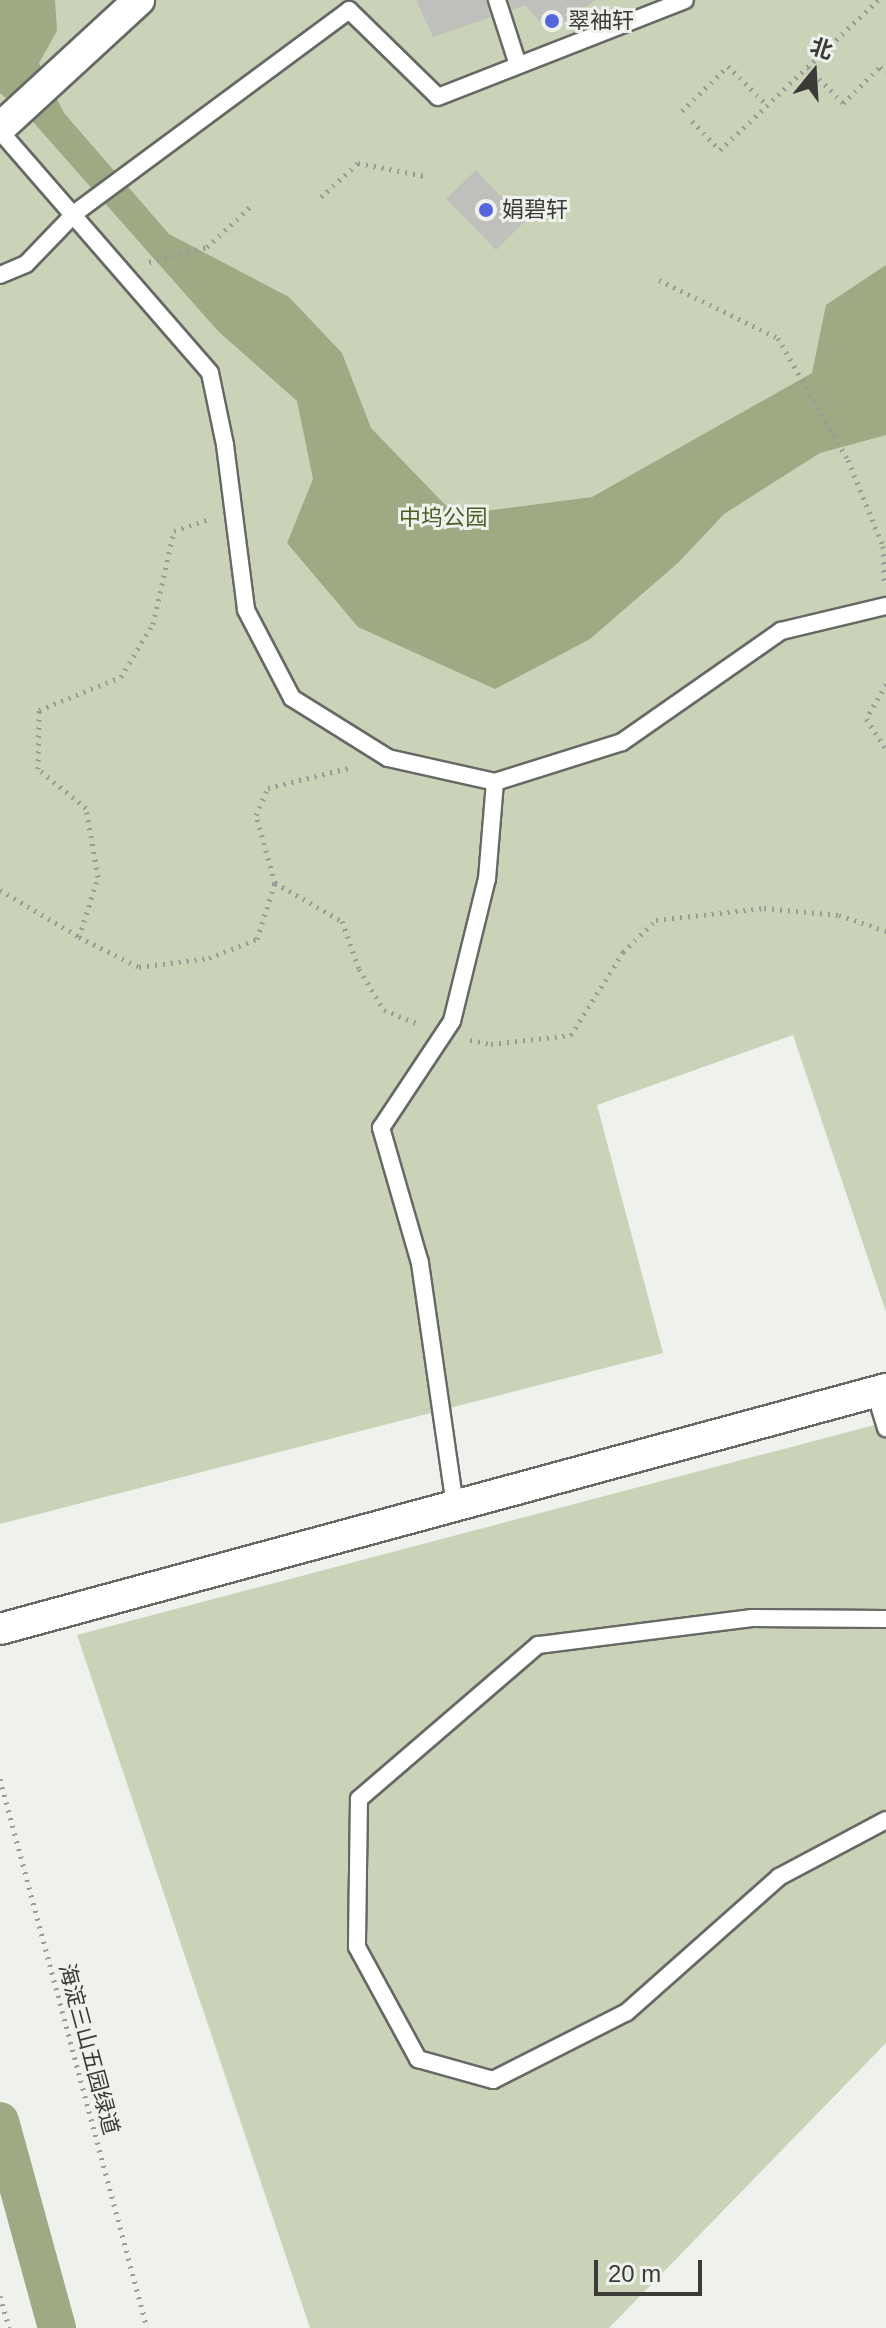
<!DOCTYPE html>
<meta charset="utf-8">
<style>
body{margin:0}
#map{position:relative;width:886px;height:2328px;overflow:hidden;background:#eff1ec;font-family:Arial,"Noto Sans SC",sans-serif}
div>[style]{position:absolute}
.green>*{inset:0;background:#cad3b8}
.water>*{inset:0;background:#9daa84}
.canal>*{height:38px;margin:-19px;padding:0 19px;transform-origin:19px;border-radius:19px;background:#9daa84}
.building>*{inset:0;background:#bfc0bc}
.path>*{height:5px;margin-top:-2.5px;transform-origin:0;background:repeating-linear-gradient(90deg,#9a9c98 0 2px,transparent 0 8px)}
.roads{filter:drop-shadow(2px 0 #676965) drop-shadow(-2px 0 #676965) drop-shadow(0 2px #676965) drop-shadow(0 -2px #676965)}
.lane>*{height:16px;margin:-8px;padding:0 8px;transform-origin:8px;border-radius:8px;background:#fff}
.street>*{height:30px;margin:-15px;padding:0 15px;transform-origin:15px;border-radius:15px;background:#fff}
.dots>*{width:22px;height:22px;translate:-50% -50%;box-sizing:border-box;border:4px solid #eff1ec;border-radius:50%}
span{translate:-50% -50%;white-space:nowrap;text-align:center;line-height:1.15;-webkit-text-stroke:6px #eff1ec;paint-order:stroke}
.poi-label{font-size:22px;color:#3a3b39}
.left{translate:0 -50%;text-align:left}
.park-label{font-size:22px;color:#4d5d23}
.street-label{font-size:22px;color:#3a3b39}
.north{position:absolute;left:774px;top:32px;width:80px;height:80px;-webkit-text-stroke:6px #eff1ec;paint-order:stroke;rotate:18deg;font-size:22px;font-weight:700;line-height:32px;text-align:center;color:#3a3b39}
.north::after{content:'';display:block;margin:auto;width:28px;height:36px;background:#3a3b39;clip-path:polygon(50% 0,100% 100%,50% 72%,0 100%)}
.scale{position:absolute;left:594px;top:2260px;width:108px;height:36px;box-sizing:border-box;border:4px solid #3a3b39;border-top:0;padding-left:10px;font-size:24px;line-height:28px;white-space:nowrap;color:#3a3b39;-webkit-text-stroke:6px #eff1ec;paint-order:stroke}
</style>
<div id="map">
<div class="green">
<div style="clip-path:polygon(0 0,886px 0,886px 1312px,793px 1035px,597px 1105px,663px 1353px,0 1524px)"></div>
<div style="clip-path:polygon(886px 1422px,886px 2043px,609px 2328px,310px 2328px,77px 1635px)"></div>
</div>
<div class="water">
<div style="clip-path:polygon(0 0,55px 0,57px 31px,39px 63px,64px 113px,169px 234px,289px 297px,342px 353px,371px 428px,455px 515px,592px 497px,812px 373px,826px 305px,886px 265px,886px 435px,820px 453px,724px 514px,679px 562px,590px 639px,495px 689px,358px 627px,287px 543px,313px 479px,297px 401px,218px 331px,34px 123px,0 93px)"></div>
</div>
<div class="canal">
<div style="left:0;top:2121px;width:215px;rotate:74.6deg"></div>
</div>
<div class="building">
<div style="clip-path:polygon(416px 0,486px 0,491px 17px,433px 37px)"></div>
<div style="clip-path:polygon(509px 0,596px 0,549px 32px,525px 5px,512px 10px)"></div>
<div style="clip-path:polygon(476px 170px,525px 221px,496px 250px,446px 199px)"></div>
</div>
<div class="path">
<div style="left:808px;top:67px;width:50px;rotate:45.8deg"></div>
<div style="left:843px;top:103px;width:52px;rotate:-44.2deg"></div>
<div style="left:880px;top:67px;width:8px;rotate:45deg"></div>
<div style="left:682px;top:111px;width:64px;rotate:-44.4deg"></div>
<div style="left:728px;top:66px;width:55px;rotate:45deg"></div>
<div style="left:692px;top:121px;width:40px;rotate:46deg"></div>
<div style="left:720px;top:150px;width:218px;rotate:-43.5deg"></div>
<div style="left:321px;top:197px;width:50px;rotate:-42.6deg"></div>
<div style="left:358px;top:163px;width:68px;rotate:11deg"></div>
<div style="left:149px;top:262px;width:60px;rotate:-14.5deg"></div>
<div style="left:207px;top:247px;width:60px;rotate:-43deg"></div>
<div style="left:659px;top:280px;width:132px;rotate:26deg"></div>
<div style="left:778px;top:338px;width:141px;rotate:60.2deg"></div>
<div style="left:848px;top:460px;width:93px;rotate:67.9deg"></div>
<div style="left:883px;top:546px;width:35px;rotate:88deg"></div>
<div style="left:886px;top:684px;width:40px;rotate:119.7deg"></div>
<div style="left:866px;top:719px;width:36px;rotate:56deg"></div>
<div style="left:275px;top:883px;width:77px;rotate:29.6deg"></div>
<div style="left:342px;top:921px;width:51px;rotate:70.5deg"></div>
<div style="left:359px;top:969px;width:48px;rotate:58.6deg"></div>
<div style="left:384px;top:1010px;width:38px;rotate:22deg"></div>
<div style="left:0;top:890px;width:92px;rotate:30.7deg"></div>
<div style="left:79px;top:937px;width:63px;rotate:-72.4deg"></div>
<div style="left:98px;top:877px;width:70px;rotate:-99.9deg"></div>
<div style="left:86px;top:808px;width:62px;rotate:-140.9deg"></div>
<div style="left:38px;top:769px;width:59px;rotate:-89deg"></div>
<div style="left:39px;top:710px;width:88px;rotate:-21.9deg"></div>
<div style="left:121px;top:677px;width:62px;rotate:-58.9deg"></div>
<div style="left:153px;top:624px;width:95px;rotate:-77.3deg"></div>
<div style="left:174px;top:531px;width:36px;rotate:-19deg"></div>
<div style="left:79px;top:937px;width:67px;rotate:26.6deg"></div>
<div style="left:139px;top:967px;width:71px;rotate:-7.3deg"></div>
<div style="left:209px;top:958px;width:52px;rotate:-21.6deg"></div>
<div style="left:257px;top:939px;width:59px;rotate:-72.2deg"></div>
<div style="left:275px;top:883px;width:71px;rotate:-105.6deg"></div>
<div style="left:256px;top:815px;width:30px;rotate:-66deg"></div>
<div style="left:268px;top:788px;width:87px;rotate:-14deg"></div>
<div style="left:470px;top:1040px;width:21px;rotate:11deg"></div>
<div style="left:491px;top:1044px;width:81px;rotate:-6.4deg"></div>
<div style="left:571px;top:1035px;width:98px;rotate:-57.9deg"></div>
<div style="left:623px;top:952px;width:46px;rotate:-44.1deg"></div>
<div style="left:656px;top:920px;width:109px;rotate:-6.3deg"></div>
<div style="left:764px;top:908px;width:75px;rotate:5.3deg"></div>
<div style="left:839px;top:915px;width:50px;rotate:18.8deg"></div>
<div style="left:0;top:1779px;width:568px;rotate:75.01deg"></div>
<div style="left:0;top:2296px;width:33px;rotate:74deg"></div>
</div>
<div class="roads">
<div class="lane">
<div style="left:497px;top:0;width:68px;rotate:72.1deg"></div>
<div style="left:0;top:131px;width:320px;rotate:49deg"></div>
<div style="left:210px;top:373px;width:74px;rotate:78.2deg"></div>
<div style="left:225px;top:445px;width:166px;rotate:82.7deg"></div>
<div style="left:246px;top:610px;width:99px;rotate:62.4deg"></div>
<div style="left:292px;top:698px;width:113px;rotate:32deg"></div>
<div style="left:388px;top:758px;width:110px;rotate:12.6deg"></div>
<div style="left:495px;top:782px;width:133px;rotate:-17.5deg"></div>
<div style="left:622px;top:742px;width:194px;rotate:-34.9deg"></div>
<div style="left:781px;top:631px;width:108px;rotate:-13.4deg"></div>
<div style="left:0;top:275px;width:28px;rotate:-23deg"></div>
<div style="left:26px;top:264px;width:71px;rotate:-46.1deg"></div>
<div style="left:75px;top:213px;width:341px;rotate:-36.5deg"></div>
<div style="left:349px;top:10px;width:124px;rotate:44.3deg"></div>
<div style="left:438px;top:97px;width:265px;rotate:-21.4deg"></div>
<div style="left:875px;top:1392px;width:38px;rotate:73deg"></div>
<div style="left:455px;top:1506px;width:246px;rotate:-98.2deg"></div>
<div style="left:420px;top:1263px;width:141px;rotate:-106.1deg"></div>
<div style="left:381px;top:1128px;width:128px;rotate:-56.4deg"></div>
<div style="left:452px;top:1021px;width:146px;rotate:-76.2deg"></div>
<div style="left:487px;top:879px;width:97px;rotate:-85.3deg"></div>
<div style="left:886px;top:1619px;width:134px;rotate:-179.6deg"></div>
<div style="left:752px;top:1618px;width:216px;rotate:172.8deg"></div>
<div style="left:538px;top:1645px;width:236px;rotate:139.3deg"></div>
<div style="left:359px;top:1799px;width:148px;rotate:90.8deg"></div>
<div style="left:357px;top:1947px;width:128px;rotate:61.4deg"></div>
<div style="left:418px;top:2059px;width:78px;rotate:15.6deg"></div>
<div style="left:493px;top:2080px;width:150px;rotate:-26.9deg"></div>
<div style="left:627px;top:2012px;width:203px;rotate:-41.6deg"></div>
<div style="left:779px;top:1877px;width:121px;rotate:-28deg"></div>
</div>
<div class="street">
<div style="left:0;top:128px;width:189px;rotate:-42.6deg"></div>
<div style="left:0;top:1629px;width:918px;rotate:-15.16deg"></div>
</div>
</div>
<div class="dots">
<div style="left:552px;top:21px;background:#5466dc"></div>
<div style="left:486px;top:210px;background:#5466dc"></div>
</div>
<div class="poi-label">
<span class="left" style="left:568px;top:21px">翠袖轩</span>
<span class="left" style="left:502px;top:210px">娟碧轩</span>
</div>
<div class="park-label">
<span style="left:443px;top:518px">中坞公园</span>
</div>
<div class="street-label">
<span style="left:89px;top:2049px;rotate:75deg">海淀三山五园绿道</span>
</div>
<div class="north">北</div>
<div class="scale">20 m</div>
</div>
